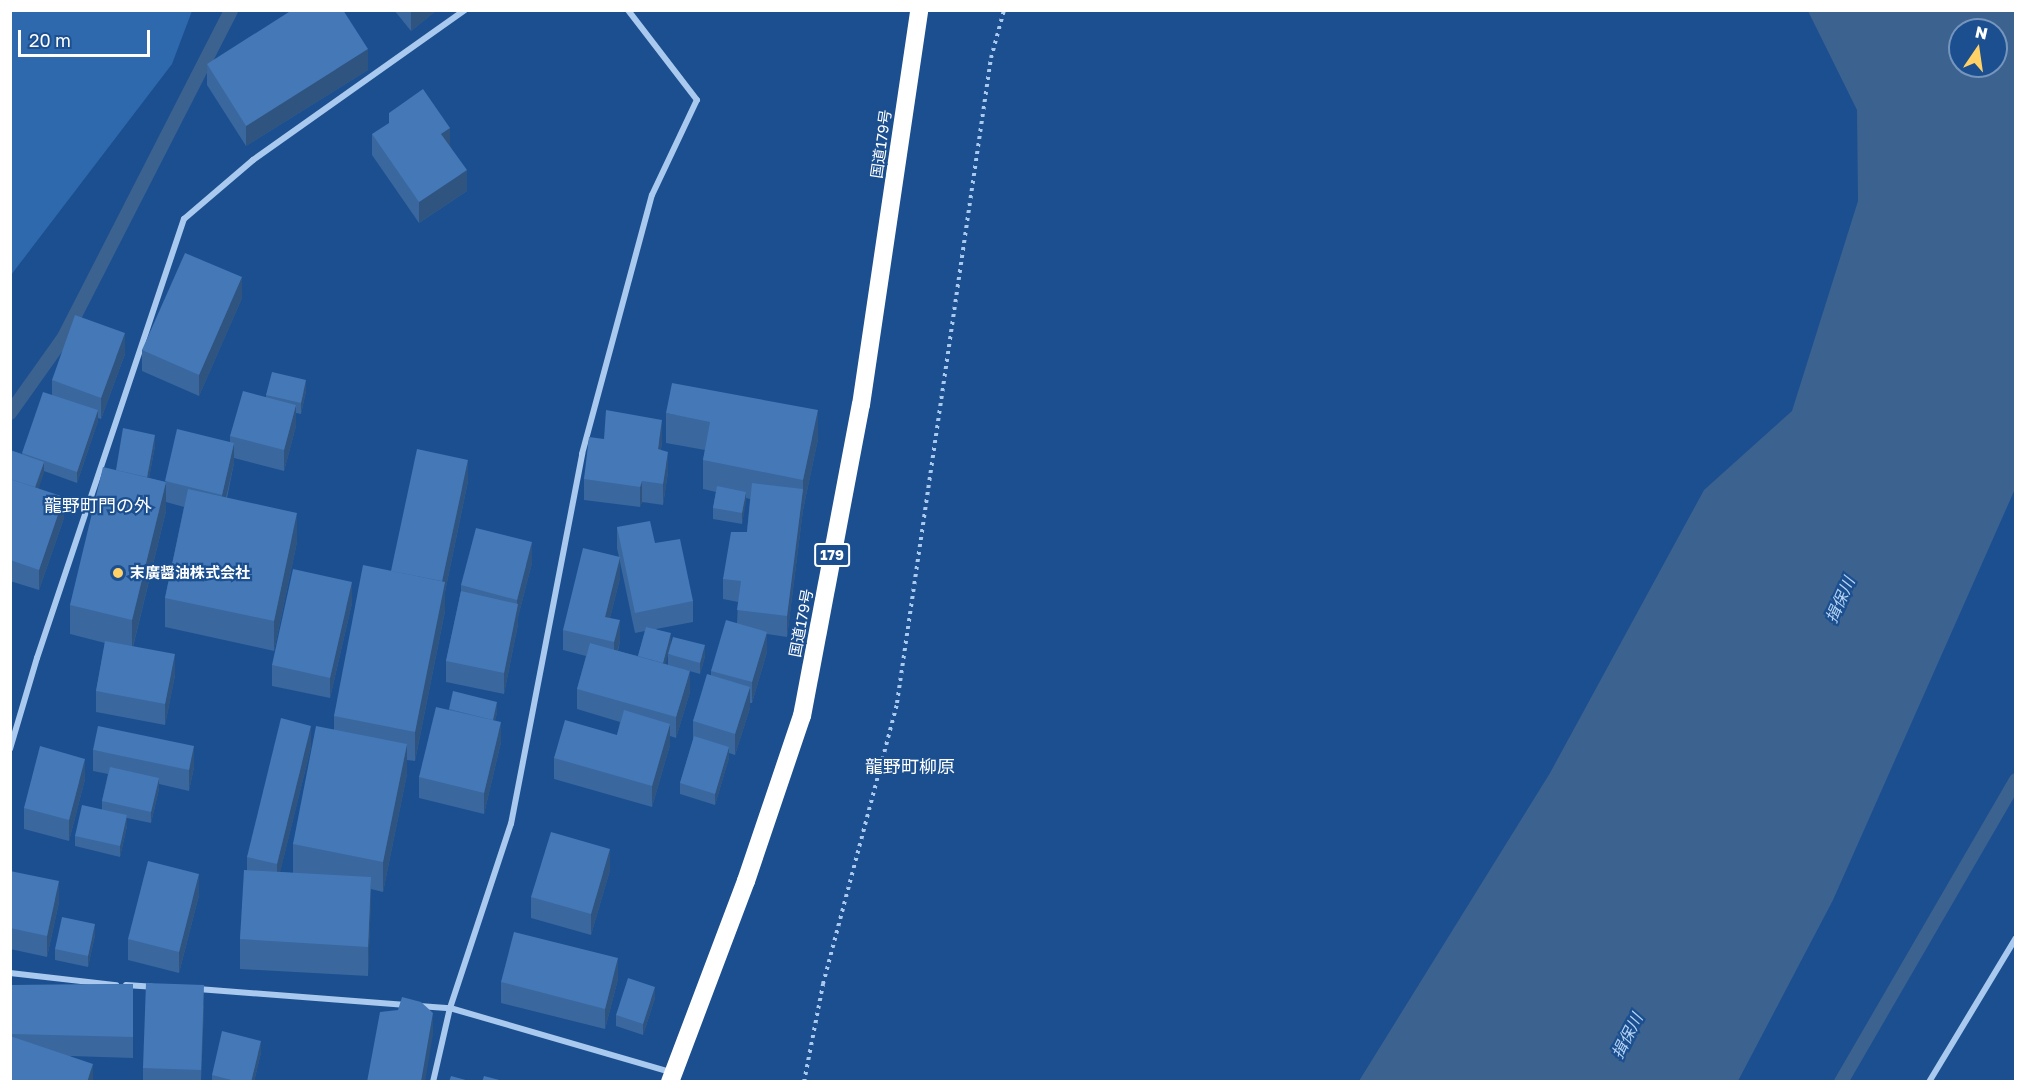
<!DOCTYPE html>
<meta charset="utf-8">
<style>
body{margin:0}
#map{position:relative;width:2026px;height:1092px;overflow:hidden;background:#1b4f8f;font-family:"Golos Text","Noto Sans JP",sans-serif}
div>[style]{position:absolute}
.green>*{inset:0;background:#2e69ad}
.water>*{inset:0;background:#3c6290}
.stream>*{height:14px;margin:-7px;padding:0 7px;transform-origin:7px;border-radius:7px;background:#3c6290}
.path>*{height:4px;margin-top:-2px;transform-origin:0;background:repeating-linear-gradient(90deg,#a9c9ee 0 3px,transparent 0 7.5px)}
.street>*{height:6px;margin:-3px;padding:0 3px;transform-origin:3px;border-radius:3px;background:#a9c9ee}
.highway>*{height:18px;margin:-9px;padding:0 9px;transform-origin:9px;border-radius:9px;background:#fff}
.wall>*{inset:0;background:#3a679d}
.shaded-wall>*{inset:0;background:#305480}
.building>*{inset:0;background:#4478b7}
.dots>*{width:16px;height:16px;translate:-50% -50%;box-sizing:border-box;border:3px solid #1b4f8f;border-radius:50%}
span{translate:-50% -50%;white-space:nowrap;text-align:center;line-height:1.15;-webkit-text-stroke:4.5px #1b4f8f;paint-order:stroke}
.shield-label span{padding:2px 4px;background:#1b4f8f;border:2px solid;border-radius:4px;-webkit-text-stroke-width:0}
.shield-label{font-size:14px;color:#fff;font-weight:700}
.street-label{font-size:15px;color:#fff}
.poi-label{font-size:15px;color:#fff;font-weight:700}
.left{translate:0 -50%;text-align:left}
.water-label{font-size:16px;color:#b5d3f5;font-style:italic}
.quarter-label{font-size:18px;color:#fff}
.frame{position:absolute;inset:0;border:12px solid #fff;pointer-events:none}
.north{position:absolute;left:1948px;top:18px;width:60px;height:60px;box-sizing:border-box;background:#1b4f8f;border:2px solid #7695bc;border-radius:50%;rotate:13deg;font-size:16px;font-weight:700;line-height:24px;text-align:center;color:#fff}
.north::after{content:'';display:block;margin:auto;width:21px;height:27px;background:#ffd166;clip-path:polygon(50% 0,100% 100%,50% 72%,0 100%)}
.scale{position:absolute;left:18px;top:30px;width:132px;height:27px;box-sizing:border-box;border:3px solid #fff;border-top:0;padding-left:8px;font-size:18px;line-height:21px;white-space:nowrap;color:#fff;-webkit-text-stroke:4px #1b4f8f;paint-order:stroke}
</style>
<div id="map">
<div class="green">
<div style="clip-path:polygon(11px 10px,192px 11px,172px 64px,11px 275px)"></div>
</div>
<div class="water">
<div style="clip-path:polygon(evenodd,1808px 11px,2015px 11px,2015px 489px,1833px 900px,1738px 1081px,1359px 1081px,1550px 773px,1704px 490px,1792px 411px,1858px 201px,1857px 110px,1808px 11px,1960px 30px,1996px 30px,1996px 66px,1960px 66px,1960px 30px)"></div>
</div>
<div class="stream">
<div style="left:10px;top:413px;width:93px;rotate:-54.6deg"></div>
<div style="left:64px;top:337px;width:367px;rotate:-62.9deg"></div>
<div style="left:1841px;top:1082px;width:349px;rotate:-59.9deg"></div>
</div>
<div class="path">
<div style="left:804px;top:1082px;width:100px;rotate:-79deg"></div>
<div style="left:823px;top:984px;width:291px;rotate:-75.2deg"></div>
<div style="left:897px;top:703px;width:652px;rotate:-81.71deg"></div>
<div style="left:991px;top:58px;width:50px;rotate:-74.8deg"></div>
</div>
<div class="street">
<div style="left:10px;top:749px;width:95px;rotate:-73.5deg"></div>
<div style="left:37px;top:658px;width:463px;rotate:-71.5deg"></div>
<div style="left:184px;top:219px;width:91px;rotate:-40.5deg"></div>
<div style="left:253px;top:160px;width:260px;rotate:-35.3deg"></div>
<div style="left:10px;top:973px;width:107px;rotate:6.5deg"></div>
<div style="left:126px;top:985px;width:26px;rotate:4deg"></div>
<div style="left:198px;top:989px;width:209px;rotate:4.4deg"></div>
<div style="left:419px;top:1006px;width:31px;rotate:4deg"></div>
<div style="left:450px;top:1008px;width:229px;rotate:16.2deg"></div>
<div style="left:433px;top:1082px;width:76px;rotate:-77.1deg"></div>
<div style="left:450px;top:1008px;width:194px;rotate:-71.7deg"></div>
<div style="left:511px;top:824px;width:377px;rotate:-79.1deg"></div>
<div style="left:582px;top:454px;width:268px;rotate:-74.9deg"></div>
<div style="left:652px;top:195px;width:105px;rotate:-64.7deg"></div>
<div style="left:697px;top:100px;width:113px;rotate:-127.5deg"></div>
<div style="left:1929px;top:1082px;width:168px;rotate:-58.9deg"></div>
</div>
<div class="highway">
<div style="left:670px;top:1082px;width:215px;rotate:-69.3deg"></div>
<div style="left:746px;top:881px;width:174px;rotate:-71.3deg"></div>
<div style="left:802px;top:716px;width:317px;rotate:-79.3deg"></div>
<div style="left:861px;top:405px;width:399px;rotate:-81.6deg"></div>
</div>
<div class="wall">
<div style="clip-path:polygon(394px 10px,437px 10px,411px 31px)"></div>
<div style="clip-path:polygon(207px 64px,368px 70px,246px 146px,207px 85px)"></div>
<div style="clip-path:polygon(372px 134px,450px 146px,467px 191px,419px 223px,372px 155px)"></div>
<div style="clip-path:polygon(242px 298px,199px 396px,142px 371px,142px 350px)"></div>
<div style="clip-path:polygon(125px 354px,101px 419px,98px 418px,98px 421px,77px 483px,44px 471px,38px 488px,64px 518px,39px 590px,10px 581px,10px 450px,22px 454px,52px 395px,52px 380px)"></div>
<div style="clip-path:polygon(306px 391px,301px 414px,296px 413px,296px 426px,284px 471px,234px 458px,234px 463px,227px 498px,297px 542px,274px 651px,165px 627px,165px 598px,184px 507px,166px 502px,166px 511px,133px 647px,175px 675px,165px 725px,96px 712px,96px 691px,105px 643px,70px 634px,70px 605px,116px 470px,155px 446px,149px 478px,165px 482px,230px 442px,230px 436px,266px 397px,266px 395px)"></div>
<div style="clip-path:polygon(666px 413px,818px 439px,803px 510px,787px 637px,767px 634px,767px 652px,752px 703px,750px 703px,750px 708px,735px 755px,729px 753px,729px 758px,715px 805px,680px 794px,680px 783px,693px 740px,693px 721px,711px 675px,711px 671px,737px 623px,738px 602px,723px 599px,723px 579px,747px 532px,750px 499px,746px 498px,742px 524px,713px 519px,713px 508px,716px 492px,703px 489px,703px 460px,705px 450px,666px 443px)"></div>
<div style="clip-path:polygon(604px 439px,662px 441px,661px 450px,668px 472px,663px 505px,642px 502px,640px 507px,584px 500px,584px 479px)"></div>
<div style="clip-path:polygon(468px 481px,445px 592px,445px 611px,415px 761px,407px 760px,407px 774px,383px 892px,371px 889px,368px 976px,240px 969px,240px 939px,247px 870px,247px 857px,311px 747px,280px 872px,293px 873px,293px 844px,334px 729px,334px 716px,391px 571px)"></div>
<div style="clip-path:polygon(evenodd,617px 527px,655px 543px,693px 601px,693px 622px,656px 629px,671px 644px,665px 664px,668px 665px,668px 654px,705px 656px,700px 674px,686px 670px,690px 692px,676px 738px,670px 736px,670px 745px,652px 807px,554px 779px,554px 758px,617px 735px,620px 722px,577px 709px,577px 689px,586px 656px,563px 650px,563px 630px,619px 557px,617px 548px,617px 527px,620px 562px,635px 633px,645px 631px,638px 656px,618px 651px,620px 641px,610px 618px,620px 578px,620px 562px)"></div>
<div style="clip-path:polygon(532px 563px,518px 617px,518px 624px,504px 694px,446px 682px,446px 661px,461px 591px,461px 585px)"></div>
<div style="clip-path:polygon(352px 603px,330px 698px,272px 686px,272px 665px)"></div>
<div style="clip-path:polygon(449px 709px,497px 713px,495px 720px,501px 742px,484px 814px,419px 798px,419px 777px)"></div>
<div style="clip-path:polygon(93px 750px,194px 767px,189px 791px,159px 784px,159px 789px,151px 823px,127px 818px,127px 826px,120px 857px,75px 846px,75px 836px,102px 810px,102px 801px,108px 774px,93px 771px)"></div>
<div style="clip-path:polygon(85px 779px,69px 841px,24px 829px,24px 808px)"></div>
<div style="clip-path:polygon(610px 870px,591px 935px,531px 918px,531px 897px)"></div>
<div style="clip-path:polygon(10px 871px,59px 902px,47px 957px,10px 949px)"></div>
<div style="clip-path:polygon(199px 895px,179px 973px,128px 960px,128px 939px)"></div>
<div style="clip-path:polygon(95px 935px,88px 967px,55px 960px,55px 949px)"></div>
<div style="clip-path:polygon(618px 979px,605px 1029px,501px 1003px,501px 982px)"></div>
<div style="clip-path:polygon(133px 984px,133px 1058px,70px 1056px,93px 1082px,10px 1082px,10px 985px)"></div>
<div style="clip-path:polygon(655px 998px,643px 1035px,616px 1026px,616px 1015px)"></div>
<div style="clip-path:polygon(204px 1005px,201px 1082px,143px 1082px,143px 1068px)"></div>
<div style="clip-path:polygon(261px 1052px,254px 1082px,212px 1082px,212px 1075px)"></div>
</div>
<div class="shaded-wall">
<div style="clip-path:polygon(411px 10px,437px 10px,411px 31px)"></div>
<div style="clip-path:polygon(368px 49px,368px 70px,246px 146px,246px 126px)"></div>
<div style="clip-path:polygon(450px 128px,450px 149px,441px 134px)"></div>
<div style="clip-path:polygon(467px 170px,467px 191px,419px 223px,419px 202px)"></div>
<div style="clip-path:polygon(242px 277px,242px 298px,199px 396px,199px 375px)"></div>
<div style="clip-path:polygon(125px 333px,125px 354px,101px 419px,101px 398px)"></div>
<div style="clip-path:polygon(306px 380px,306px 391px,301px 414px,301px 403px)"></div>
<div style="clip-path:polygon(296px 405px,296px 426px,284px 471px,284px 450px)"></div>
<div style="clip-path:polygon(98px 410px,98px 421px,77px 483px,77px 472px)"></div>
<div style="clip-path:polygon(818px 410px,818px 439px,803px 510px,787px 637px,787px 616px,803px 489px,803px 480px)"></div>
<div style="clip-path:polygon(662px 420px,662px 441px,658px 469px,658px 449px)"></div>
<div style="clip-path:polygon(155px 435px,155px 446px,147px 489px,147px 478px)"></div>
<div style="clip-path:polygon(234px 443px,234px 463px,222px 515px,222px 495px)"></div>
<div style="clip-path:polygon(668px 452px,668px 472px,663px 505px,663px 484px)"></div>
<div style="clip-path:polygon(468px 460px,468px 481px,445px 592px,445px 611px,415px 761px,415px 732px,442px 582px)"></div>
<div style="clip-path:polygon(44px 462px,44px 473px,33px 505px,33px 494px)"></div>
<div style="clip-path:polygon(642px 481px,642px 502px,640px 507px,640px 487px)"></div>
<div style="clip-path:polygon(166px 482px,166px 511px,132px 650px,132px 620px)"></div>
<div style="clip-path:polygon(746px 492px,746px 503px,742px 524px,742px 513px)"></div>
<div style="clip-path:polygon(64px 497px,64px 518px,39px 590px,39px 570px)"></div>
<div style="clip-path:polygon(297px 513px,297px 542px,274px 651px,274px 621px)"></div>
<div style="clip-path:polygon(532px 542px,532px 563px,518px 617px,518px 624px,504px 694px,504px 673px,517px 608px,517px 600px)"></div>
<div style="clip-path:polygon(620px 557px,620px 578px,605px 638px,605px 617px)"></div>
<div style="clip-path:polygon(352px 582px,352px 603px,330px 698px,330px 678px)"></div>
<div style="clip-path:polygon(620px 620px,620px 641px,614px 663px,614px 642px)"></div>
<div style="clip-path:polygon(767px 632px,767px 652px,752px 703px,752px 682px)"></div>
<div style="clip-path:polygon(671px 633px,671px 644px,662px 676px,662px 666px)"></div>
<div style="clip-path:polygon(705px 645px,705px 656px,700px 674px,700px 663px)"></div>
<div style="clip-path:polygon(175px 654px,175px 675px,165px 725px,165px 704px)"></div>
<div style="clip-path:polygon(690px 671px,690px 692px,676px 738px,676px 717px)"></div>
<div style="clip-path:polygon(750px 687px,750px 708px,735px 755px,735px 734px)"></div>
<div style="clip-path:polygon(497px 702px,497px 713px,492px 733px,492px 722px)"></div>
<div style="clip-path:polygon(501px 722px,501px 742px,484px 814px,484px 793px)"></div>
<div style="clip-path:polygon(670px 724px,670px 745px,652px 807px,652px 786px)"></div>
<div style="clip-path:polygon(311px 726px,311px 747px,277px 885px,277px 864px)"></div>
<div style="clip-path:polygon(407px 744px,407px 774px,383px 892px,383px 862px)"></div>
<div style="clip-path:polygon(194px 746px,194px 767px,189px 791px,189px 770px)"></div>
<div style="clip-path:polygon(729px 747px,729px 758px,715px 805px,715px 794px)"></div>
<div style="clip-path:polygon(85px 759px,85px 779px,69px 841px,69px 820px)"></div>
<div style="clip-path:polygon(159px 778px,159px 789px,151px 823px,151px 812px)"></div>
<div style="clip-path:polygon(127px 815px,127px 826px,120px 857px,120px 846px)"></div>
<div style="clip-path:polygon(610px 849px,610px 870px,591px 935px,591px 914px)"></div>
<div style="clip-path:polygon(199px 874px,199px 895px,179px 973px,179px 952px)"></div>
<div style="clip-path:polygon(371px 877px,371px 906px,368px 976px,368px 947px)"></div>
<div style="clip-path:polygon(59px 881px,59px 902px,47px 957px,47px 936px)"></div>
<div style="clip-path:polygon(95px 924px,95px 935px,88px 967px,88px 956px)"></div>
<div style="clip-path:polygon(618px 958px,618px 979px,605px 1029px,605px 1009px)"></div>
<div style="clip-path:polygon(204px 985px,204px 1005px,201px 1082px)"></div>
<div style="clip-path:polygon(655px 987px,655px 998px,643px 1035px,643px 1024px)"></div>
<div style="clip-path:polygon(433px 1013px,433px 1034px,425px 1082px,421px 1082px)"></div>
<div style="clip-path:polygon(261px 1041px,261px 1052px,254px 1082px,251px 1082px)"></div>
<div style="clip-path:polygon(93px 1064px,93px 1082px,87px 1082px)"></div>
</div>
<div class="building">
<div style="clip-path:polygon(292px 10px,343px 10px,368px 49px,246px 126px,207px 64px)"></div>
<div style="clip-path:polygon(423px 89px,450px 128px,441px 134px,467px 170px,419px 202px,372px 134px,389px 123px,389px 113px)"></div>
<div style="clip-path:polygon(185px 253px,242px 277px,199px 375px,142px 350px)"></div>
<div style="clip-path:polygon(75px 315px,125px 333px,101px 398px,52px 380px)"></div>
<div style="clip-path:polygon(272px 372px,306px 380px,301px 403px,266px 395px)"></div>
<div style="clip-path:polygon(672px 383px,818px 410px,803px 480px,703px 460px,710px 422px,666px 413px)"></div>
<div style="clip-path:polygon(243px 391px,296px 405px,284px 450px,230px 436px)"></div>
<div style="clip-path:polygon(43px 392px,98px 410px,77px 472px,22px 453px)"></div>
<div style="clip-path:polygon(606px 410px,662px 420px,658px 449px,668px 452px,663px 484px,642px 481px,640px 487px,584px 479px,589px 437px,604px 439px)"></div>
<div style="clip-path:polygon(123px 428px,155px 435px,147px 477px,116px 470px)"></div>
<div style="clip-path:polygon(177px 429px,234px 443px,222px 495px,165px 481px)"></div>
<div style="clip-path:polygon(417px 449px,468px 460px,442px 581px,391px 571px)"></div>
<div style="clip-path:polygon(10px 450px,44px 462px,35px 487px,10px 479px)"></div>
<div style="clip-path:polygon(103px 467px,166px 482px,132px 620px,70px 605px)"></div>
<div style="clip-path:polygon(10px 479px,64px 497px,39px 570px,10px 560px)"></div>
<div style="clip-path:polygon(752px 483px,803px 489px,787px 616px,737px 610px,741px 581px,723px 579px,731px 532px,747px 532px)"></div>
<div style="clip-path:polygon(717px 486px,746px 492px,742px 513px,713px 508px)"></div>
<div style="clip-path:polygon(188px 489px,297px 513px,274px 621px,165px 598px)"></div>
<div style="clip-path:polygon(650px 521px,655px 543px,680px 539px,693px 601px,635px 613px,617px 527px)"></div>
<div style="clip-path:polygon(476px 528px,532px 542px,517px 600px,461px 585px)"></div>
<div style="clip-path:polygon(583px 548px,620px 557px,605px 617px,620px 620px,614px 642px,563px 630px)"></div>
<div style="clip-path:polygon(363px 565px,445px 582px,415px 732px,334px 716px)"></div>
<div style="clip-path:polygon(293px 569px,352px 582px,330px 678px,272px 665px)"></div>
<div style="clip-path:polygon(461px 591px,518px 604px,504px 673px,446px 661px)"></div>
<div style="clip-path:polygon(726px 620px,767px 632px,752px 682px,711px 671px)"></div>
<div style="clip-path:polygon(646px 627px,671px 633px,663px 663px,638px 656px)"></div>
<div style="clip-path:polygon(673px 637px,705px 645px,700px 663px,668px 654px)"></div>
<div style="clip-path:polygon(105px 641px,175px 654px,165px 704px,96px 691px)"></div>
<div style="clip-path:polygon(590px 643px,690px 671px,676px 717px,577px 689px)"></div>
<div style="clip-path:polygon(707px 674px,750px 687px,735px 734px,693px 721px)"></div>
<div style="clip-path:polygon(453px 691px,497px 702px,493px 720px,449px 709px)"></div>
<div style="clip-path:polygon(436px 707px,501px 722px,484px 793px,419px 777px)"></div>
<div style="clip-path:polygon(624px 710px,670px 724px,652px 786px,554px 758px,565px 720px,617px 735px)"></div>
<div style="clip-path:polygon(281px 718px,311px 726px,277px 864px,247px 857px)"></div>
<div style="clip-path:polygon(98px 726px,194px 746px,189px 770px,93px 750px)"></div>
<div style="clip-path:polygon(316px 726px,407px 744px,383px 862px,293px 844px)"></div>
<div style="clip-path:polygon(694px 736px,729px 747px,715px 794px,680px 783px)"></div>
<div style="clip-path:polygon(40px 746px,85px 759px,69px 820px,24px 808px)"></div>
<div style="clip-path:polygon(110px 767px,159px 778px,151px 812px,102px 801px)"></div>
<div style="clip-path:polygon(82px 805px,127px 815px,120px 846px,75px 836px)"></div>
<div style="clip-path:polygon(551px 832px,610px 849px,591px 914px,531px 897px)"></div>
<div style="clip-path:polygon(148px 861px,199px 874px,179px 952px,128px 939px)"></div>
<div style="clip-path:polygon(244px 870px,371px 877px,368px 947px,240px 939px)"></div>
<div style="clip-path:polygon(10px 871px,59px 881px,47px 936px,10px 928px)"></div>
<div style="clip-path:polygon(62px 917px,95px 924px,88px 956px,55px 949px)"></div>
<div style="clip-path:polygon(514px 932px,618px 958px,605px 1009px,501px 982px)"></div>
<div style="clip-path:polygon(628px 978px,655px 987px,643px 1024px,616px 1015px)"></div>
<div style="clip-path:polygon(146px 983px,204px 985px,201px 1070px,143px 1068px)"></div>
<div style="clip-path:polygon(133px 984px,133px 1037px,10px 1034px,10px 985px)"></div>
<div style="clip-path:polygon(402px 997px,421px 1002px,433px 1013px,421px 1082px,367px 1082px,380px 1012px,398px 1010px)"></div>
<div style="clip-path:polygon(222px 1031px,261px 1041px,251px 1082px,239px 1082px,212px 1075px)"></div>
<div style="clip-path:polygon(10px 1036px,93px 1064px,87px 1082px,10px 1082px)"></div>
<div style="clip-path:polygon(451px 1076px,473px 1082px,449px 1082px)"></div>
<div style="clip-path:polygon(484px 1076px,507px 1082px,482px 1082px)"></div>
</div>
<div class="dots">
<div style="left:118px;top:573px;background:#ffd166"></div>
</div>
<div class="shield-label">
<span style="left:832px;top:555px">179</span>
</div>
<div class="street-label">
<span style="left:881px;top:144px;rotate:-82deg">国道179号</span>
<span style="left:801px;top:623px;rotate:-79deg">国道179号</span>
</div>
<div class="poi-label">
<span class="left" style="left:130px;top:573px">末廣醤油株式会社</span>
</div>
<div class="water-label">
<span style="left:1840px;top:600px;rotate:-66deg">揖保川</span>
<span style="left:1627px;top:1036px;rotate:-63deg">揖保川</span>
</div>
<div class="quarter-label">
<span style="left:98px;top:505px">龍野町門の外</span>
<span style="left:910px;top:766px">龍野町柳原</span>
</div>
<div class="frame"></div>
<div class="north">N</div>
<div class="scale">20 m</div>
</div>
